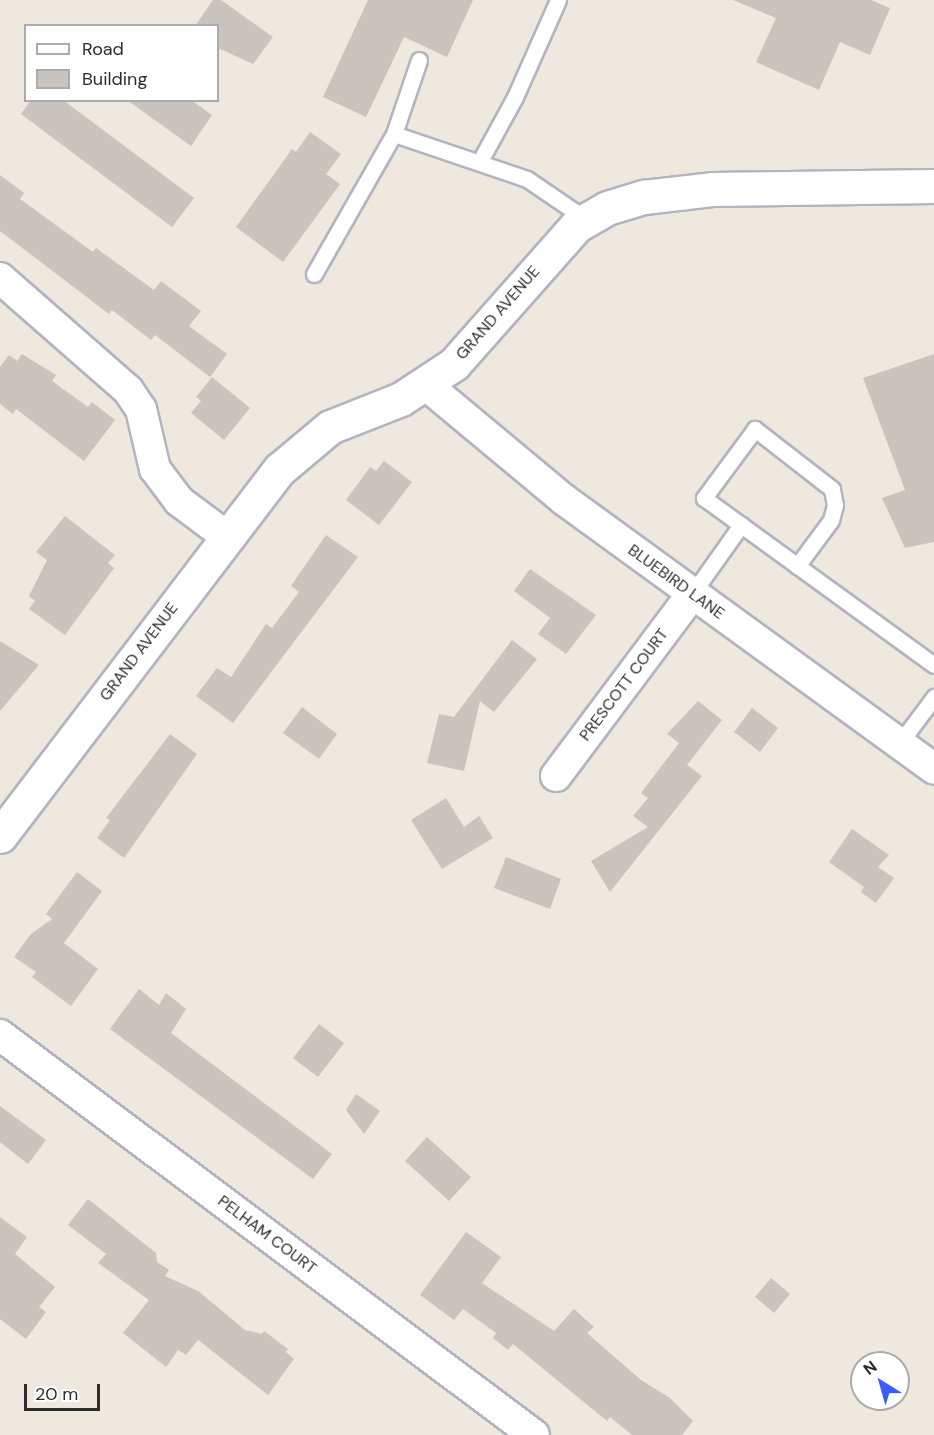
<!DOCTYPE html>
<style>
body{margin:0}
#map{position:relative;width:934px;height:1435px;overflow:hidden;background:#eee8de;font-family:"DM Sans",sans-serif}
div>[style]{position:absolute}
.building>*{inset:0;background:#c9c4be}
.roads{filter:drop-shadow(2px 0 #b2b4c0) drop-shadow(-2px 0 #b2b4c0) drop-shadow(0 2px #b2b4c0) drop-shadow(0 -2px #b2b4c0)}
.service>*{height:15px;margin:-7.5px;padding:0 7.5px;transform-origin:7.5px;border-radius:7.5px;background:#fff}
.minor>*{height:30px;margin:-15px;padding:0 15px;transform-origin:15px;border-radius:15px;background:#fff}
.tertiary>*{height:33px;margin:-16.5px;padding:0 16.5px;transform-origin:16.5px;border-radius:16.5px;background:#fff}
span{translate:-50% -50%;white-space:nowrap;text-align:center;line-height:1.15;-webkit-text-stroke:5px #fff;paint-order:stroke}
.street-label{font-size:16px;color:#2c2c2c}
.legend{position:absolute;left:24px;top:24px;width:195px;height:78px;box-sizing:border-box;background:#fff;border:2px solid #ababab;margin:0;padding:8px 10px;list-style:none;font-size:18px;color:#2c2c2c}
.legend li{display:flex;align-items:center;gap:12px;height:30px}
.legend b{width:30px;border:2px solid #ababab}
.north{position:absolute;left:850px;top:1351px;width:60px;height:60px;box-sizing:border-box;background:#fff;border:2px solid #ababab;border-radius:50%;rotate:323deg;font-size:16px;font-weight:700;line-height:24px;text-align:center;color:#2c2c2c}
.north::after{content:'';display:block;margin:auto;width:21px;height:27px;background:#3d5cfc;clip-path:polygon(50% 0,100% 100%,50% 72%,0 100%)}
.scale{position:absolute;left:24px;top:1384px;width:76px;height:27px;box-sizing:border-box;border:3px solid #2c2c2c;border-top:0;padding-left:8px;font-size:18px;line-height:21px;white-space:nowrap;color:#2c2c2c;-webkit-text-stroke:4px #fff;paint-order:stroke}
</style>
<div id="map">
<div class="building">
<div style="clip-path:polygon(213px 0,221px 0,273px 37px,253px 64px,218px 48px,218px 26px,195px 26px)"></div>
<div style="clip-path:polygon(368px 0,473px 0,447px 57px,404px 37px,366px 117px,323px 97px)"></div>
<div style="clip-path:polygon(733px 0,871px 0,890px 8px,870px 55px,840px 42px,819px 90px,756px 62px,776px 18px)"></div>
<div style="clip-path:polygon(31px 100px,63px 100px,194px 198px,172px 227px,21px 114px)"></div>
<div style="clip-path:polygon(127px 100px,191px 100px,212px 115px,191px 146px)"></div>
<div style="clip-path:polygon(310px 132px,341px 154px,326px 174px,340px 184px,283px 262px,236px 227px,292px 149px,296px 152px)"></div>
<div style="clip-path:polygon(0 175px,24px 193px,20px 199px,93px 252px,96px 248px,154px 290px,161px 281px,201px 311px,189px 326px,227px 354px,210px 377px,155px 335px,151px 340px,112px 310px,109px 314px,0 231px)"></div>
<div style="clip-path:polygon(22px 354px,56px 375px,52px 381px,88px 407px,92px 402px,115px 420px,84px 461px,16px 409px,13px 414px,0 404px,0 367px,9px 355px,17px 361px)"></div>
<div style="clip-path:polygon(934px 354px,934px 542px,905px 548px,882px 498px,905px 490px,863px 378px)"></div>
<div style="clip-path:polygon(212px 377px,250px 408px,224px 440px,191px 413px,201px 401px,196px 397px)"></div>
<div style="clip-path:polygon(384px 461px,412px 482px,379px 525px,346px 500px,370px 467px,376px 471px)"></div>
<div style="clip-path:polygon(65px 516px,115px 555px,108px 563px,114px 568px,65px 635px,29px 609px,35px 601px,29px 596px,47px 560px,36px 552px)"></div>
<div style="clip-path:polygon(326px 535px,358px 557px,233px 723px,196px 696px,217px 668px,231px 677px,266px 624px,272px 628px,299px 592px,291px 586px)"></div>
<div style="clip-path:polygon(530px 569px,596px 615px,566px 654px,538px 634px,550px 618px,514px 591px)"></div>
<div style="clip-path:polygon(512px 640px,537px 659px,494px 712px,480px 701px,464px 771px,427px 763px,439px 714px,454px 717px)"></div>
<div style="clip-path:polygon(0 641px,39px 665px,0 711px)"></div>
<div style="clip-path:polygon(698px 701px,722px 720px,687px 765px,702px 776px,610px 892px,591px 861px,648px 827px,633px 816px,648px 798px,641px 793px,679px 743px,667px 734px)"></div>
<div style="clip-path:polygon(302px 707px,337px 734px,319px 759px,283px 733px)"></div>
<div style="clip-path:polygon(752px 708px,778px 728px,760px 752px,734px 732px)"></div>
<div style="clip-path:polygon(170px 734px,197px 754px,124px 858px,97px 838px,110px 820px,106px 818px)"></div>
<div style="clip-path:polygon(446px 798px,464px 827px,479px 816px,493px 838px,442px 869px,411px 820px)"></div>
<div style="clip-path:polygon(852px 829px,889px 855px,878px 867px,894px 878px,876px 903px,861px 892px,864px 887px,829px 862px)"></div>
<div style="clip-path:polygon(506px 857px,561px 879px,550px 909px,494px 888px)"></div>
<div style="clip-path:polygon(77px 872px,102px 891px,64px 943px,98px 969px,71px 1006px,32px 977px,36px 972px,14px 957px,31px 934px,52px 919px,46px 914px)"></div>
<div style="clip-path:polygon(139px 989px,159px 1005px,166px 993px,186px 1009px,171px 1033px,332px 1154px,313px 1179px,110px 1029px)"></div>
<div style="clip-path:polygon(319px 1024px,344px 1043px,318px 1077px,293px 1058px)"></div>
<div style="clip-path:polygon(356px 1094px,380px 1111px,364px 1134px,346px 1110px)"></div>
<div style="clip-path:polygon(0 1106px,46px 1140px,28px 1164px,0 1142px)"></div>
<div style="clip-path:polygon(427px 1137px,471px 1177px,449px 1201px,405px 1161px)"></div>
<div style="clip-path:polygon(88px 1199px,156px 1253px,157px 1262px,169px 1270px,165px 1276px,198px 1291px,245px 1330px,262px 1334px,264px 1331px,288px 1349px,286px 1352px,294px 1359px,268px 1395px,198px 1340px,186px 1355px,178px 1350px,166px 1367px,123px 1333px,149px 1300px,98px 1263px,106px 1254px,68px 1225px)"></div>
<div style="clip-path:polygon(0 1217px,27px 1237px,15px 1254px,55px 1287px,39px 1307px,46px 1312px,26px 1339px,0 1319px)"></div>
<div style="clip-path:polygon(466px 1232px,501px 1257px,482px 1283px,554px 1331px,574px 1309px,594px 1327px,587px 1333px,641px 1380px,670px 1398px,693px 1421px,682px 1435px,632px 1435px,610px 1417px,607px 1421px,513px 1344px,508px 1350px,493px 1338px,496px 1333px,463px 1309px,454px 1320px,420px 1295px)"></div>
<div style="clip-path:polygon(771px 1278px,790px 1294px,774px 1313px,755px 1297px)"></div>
</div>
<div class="roads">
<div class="service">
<div style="left:419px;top:60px;width:78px;rotate:108.7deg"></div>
<div style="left:394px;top:134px;width:140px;rotate:18.7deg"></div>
<div style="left:527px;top:179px;width:73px;rotate:34.3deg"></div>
<div style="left:480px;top:161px;width:73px;rotate:-61.3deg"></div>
<div style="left:515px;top:97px;width:106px;rotate:-66.1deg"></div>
<div style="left:314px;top:274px;width:161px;rotate:-60.3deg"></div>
<div style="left:797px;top:566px;width:57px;rotate:-53.5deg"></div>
<div style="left:831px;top:520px;width:16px;rotate:-75deg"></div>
<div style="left:835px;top:505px;width:16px;rotate:-101deg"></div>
<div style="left:832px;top:489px;width:98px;rotate:-142.1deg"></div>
<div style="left:755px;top:429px;width:86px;rotate:126.5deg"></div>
<div style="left:704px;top:498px;width:284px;rotate:36deg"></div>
<div style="left:692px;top:594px;width:85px;rotate:-54.6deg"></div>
<div style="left:899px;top:744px;width:59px;rotate:-53.3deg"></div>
</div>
<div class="minor">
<div style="left:0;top:278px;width:170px;rotate:41.2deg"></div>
<div style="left:128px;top:390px;width:23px;rotate:56deg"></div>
<div style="left:141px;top:409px;width:62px;rotate:76.9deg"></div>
<div style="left:155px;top:469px;width:40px;rotate:53deg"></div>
<div style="left:179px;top:501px;width:59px;rotate:36.7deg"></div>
<div style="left:425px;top:384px;width:180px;rotate:39.8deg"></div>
<div style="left:563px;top:499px;width:459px;rotate:36deg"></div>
<div style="left:556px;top:776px;width:227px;rotate:-53.2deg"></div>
<div style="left:0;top:1035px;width:667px;rotate:36.84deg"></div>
</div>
<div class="tertiary">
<div style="left:0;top:836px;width:462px;rotate:-52.7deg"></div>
<div style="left:280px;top:469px;width:65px;rotate:-40deg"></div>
<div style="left:330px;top:427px;width:76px;rotate:-21.5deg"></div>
<div style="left:401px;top:399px;width:64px;rotate:-33.4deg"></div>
<div style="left:454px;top:364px;width:184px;rotate:-48.5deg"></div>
<div style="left:576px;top:226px;width:36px;rotate:-30deg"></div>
<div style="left:607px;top:208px;width:39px;rotate:-17deg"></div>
<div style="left:644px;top:197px;width:68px;rotate:-6.7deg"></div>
<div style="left:712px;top:189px;width:222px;rotate:-0.8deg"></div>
</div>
</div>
<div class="street-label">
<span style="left:498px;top:313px;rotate:-49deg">GRAND AVENUE</span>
<span style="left:676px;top:582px;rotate:36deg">BLUEBIRD LANE</span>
<span style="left:139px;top:652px;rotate:-53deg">GRAND AVENUE</span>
<span style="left:624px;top:685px;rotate:-53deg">PRESCOTT COURT</span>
<span style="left:267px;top:1235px;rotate:37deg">PELHAM COURT</span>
</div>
<ul class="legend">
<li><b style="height:8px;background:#fff"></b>Road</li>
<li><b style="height:16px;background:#c9c4be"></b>Building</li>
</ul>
<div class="north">N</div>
<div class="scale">20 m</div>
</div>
